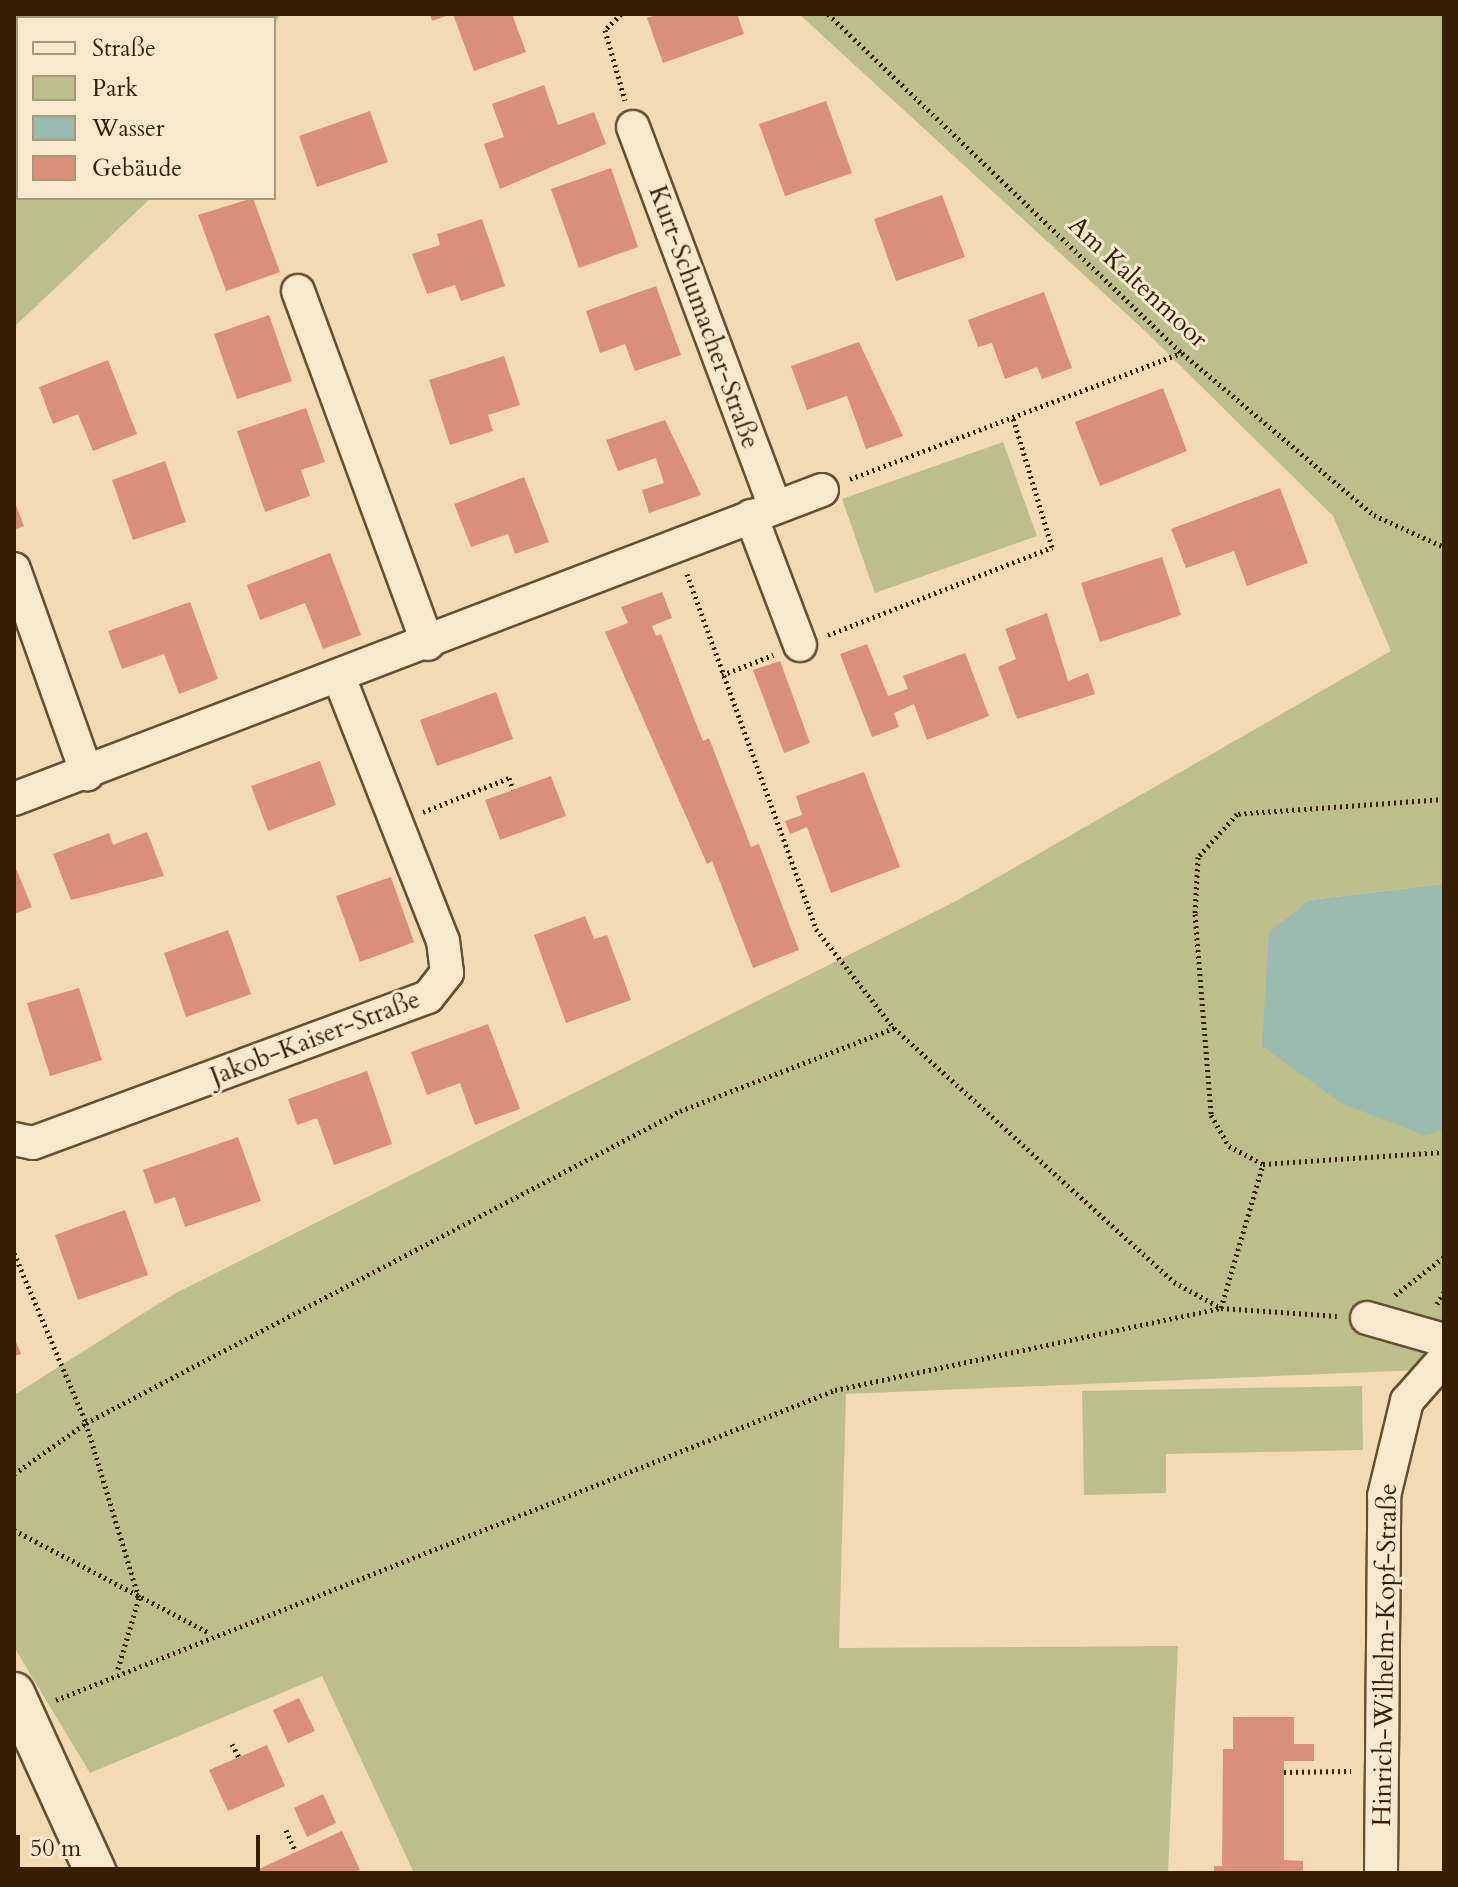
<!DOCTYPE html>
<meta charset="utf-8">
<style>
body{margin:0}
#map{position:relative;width:1458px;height:1887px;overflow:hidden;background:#f2dbb3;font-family:Cardo,serif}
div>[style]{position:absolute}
.green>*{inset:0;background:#bdbf8a}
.water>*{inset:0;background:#9bbbb0}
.building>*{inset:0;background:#d99077}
.path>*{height:5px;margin-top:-2.5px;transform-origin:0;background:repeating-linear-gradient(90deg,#371f06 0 2px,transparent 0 6px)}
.roads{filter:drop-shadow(2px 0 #664e31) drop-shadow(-2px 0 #664e31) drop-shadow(0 2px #664e31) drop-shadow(0 -2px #664e31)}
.minor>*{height:32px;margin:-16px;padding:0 16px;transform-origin:16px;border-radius:16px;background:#f7e8ce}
.tertiary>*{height:40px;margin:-20px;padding:0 20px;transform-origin:20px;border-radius:20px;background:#f7e8ce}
span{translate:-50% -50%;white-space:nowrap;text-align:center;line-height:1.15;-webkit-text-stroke:6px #f7e8ce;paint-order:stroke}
.street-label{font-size:26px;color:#371f06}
.frame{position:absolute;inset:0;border:16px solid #371f06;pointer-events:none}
.legend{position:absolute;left:16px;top:16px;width:260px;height:184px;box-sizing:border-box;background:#f7e8ce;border:2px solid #aa987e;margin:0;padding:10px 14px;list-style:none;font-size:24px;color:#371f06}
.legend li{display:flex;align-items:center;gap:16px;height:40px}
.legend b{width:40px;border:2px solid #aa987e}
.scale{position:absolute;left:16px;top:1835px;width:244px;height:36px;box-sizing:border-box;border:4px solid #371f06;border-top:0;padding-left:10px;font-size:24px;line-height:28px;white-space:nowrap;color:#371f06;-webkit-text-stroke:6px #f7e8ce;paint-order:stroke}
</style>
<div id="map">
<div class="green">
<div style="clip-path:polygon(14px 14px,281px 14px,274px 25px,274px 18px,18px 18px,18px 198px,151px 198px,14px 327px)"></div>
<div style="clip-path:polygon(799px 14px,1444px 14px,1444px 884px,1310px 900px,1425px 1136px,1444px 1129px,1444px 1369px,846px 1394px,839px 1648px,1178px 1646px,1168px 1873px,414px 1873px,322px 1676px,90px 1773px,14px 1647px,14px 1395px,174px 1294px,958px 900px,1391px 651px,1333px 516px,1145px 331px)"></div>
<div style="clip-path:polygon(1003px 442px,1037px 536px,875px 593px,842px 499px)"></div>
<div style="clip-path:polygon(1362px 1386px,1363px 1450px,1166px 1454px,1166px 1493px,1084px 1495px,1082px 1391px)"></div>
</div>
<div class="water">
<div style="clip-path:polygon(1444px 884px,1444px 1129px,1426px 1136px,1341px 1103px,1262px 1046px,1269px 932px,1310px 900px)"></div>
</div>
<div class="building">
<div style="clip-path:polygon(430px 14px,452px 14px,432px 21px)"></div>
<div style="clip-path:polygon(453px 14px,512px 14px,526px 52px,474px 71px)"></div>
<div style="clip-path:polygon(659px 14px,737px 14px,744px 34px,663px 63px,647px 18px)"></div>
<div style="clip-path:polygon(544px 85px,558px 125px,594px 112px,606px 144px,500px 189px,484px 144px,504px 137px,492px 104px)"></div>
<div style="clip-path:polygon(826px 101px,852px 173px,785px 196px,759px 124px)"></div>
<div style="clip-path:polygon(370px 111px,388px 162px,317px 187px,299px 136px)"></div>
<div style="clip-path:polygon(611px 168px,638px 247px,579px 268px,551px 189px)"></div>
<div style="clip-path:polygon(942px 195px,965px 257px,896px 281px,874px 219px)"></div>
<div style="clip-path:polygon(253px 198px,280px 272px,226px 291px,198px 215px)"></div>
<div style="clip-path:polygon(482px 219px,505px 286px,461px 301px,455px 285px,427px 294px,412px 254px,440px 245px,437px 234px)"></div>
<div style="clip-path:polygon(656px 286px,681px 355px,635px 371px,625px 344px,600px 353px,586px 311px)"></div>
<div style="clip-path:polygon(1044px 292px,1072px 368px,1042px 379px,1037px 367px,1005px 379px,992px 343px,978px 347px,968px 320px)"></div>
<div style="clip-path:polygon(269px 315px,292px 381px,237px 399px,214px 334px)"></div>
<div style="clip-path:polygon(859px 342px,903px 436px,866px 449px,847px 396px,807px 410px,791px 366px)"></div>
<div style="clip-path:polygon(504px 356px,520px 405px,488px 415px,493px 431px,450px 445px,429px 380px)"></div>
<div style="clip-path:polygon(108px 360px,137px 434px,93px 451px,78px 414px,53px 424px,39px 387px)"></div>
<div style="clip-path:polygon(1163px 388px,1187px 451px,1100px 486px,1075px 422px)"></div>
<div style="clip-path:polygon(306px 408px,325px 462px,301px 470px,310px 496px,265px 512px,237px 431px)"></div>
<div style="clip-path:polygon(665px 420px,701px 495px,649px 513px,642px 490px,664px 483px,656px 458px,618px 471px,606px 440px)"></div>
<div style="clip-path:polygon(165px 461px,186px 522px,133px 540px,112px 480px)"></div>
<div style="clip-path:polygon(524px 477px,549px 542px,515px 554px,508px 534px,471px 547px,454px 504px)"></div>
<div style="clip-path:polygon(1280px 488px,1308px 563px,1247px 586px,1234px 551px,1186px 568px,1171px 529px)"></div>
<div style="clip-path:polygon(14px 500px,24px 526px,14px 530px)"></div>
<div style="clip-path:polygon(330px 553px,361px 635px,323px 649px,305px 603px,260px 620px,247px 585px)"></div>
<div style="clip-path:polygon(1162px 557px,1181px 615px,1100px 642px,1081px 583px)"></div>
<div style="clip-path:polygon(662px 592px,672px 618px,652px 626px,656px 636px,661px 634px,703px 741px,709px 738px,751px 847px,759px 844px,799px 950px,753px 968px,712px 861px,707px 864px,605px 632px,628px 623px,621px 607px)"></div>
<div style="clip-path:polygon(190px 602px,218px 679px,179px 694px,164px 654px,122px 669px,108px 631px)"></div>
<div style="clip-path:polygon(1047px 613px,1068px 681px,1088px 673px,1095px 694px,1017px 719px,998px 667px,1016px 659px,1005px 629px)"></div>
<div style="clip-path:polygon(867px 644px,888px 696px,908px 689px,903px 676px,965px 653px,989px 716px,927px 740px,914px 704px,894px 713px,899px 727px,872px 737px,840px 654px)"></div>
<div style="clip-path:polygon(780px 661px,810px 743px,784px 753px,753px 670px)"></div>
<div style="clip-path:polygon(496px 692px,513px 739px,437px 766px,420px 720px)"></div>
<div style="clip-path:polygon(320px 761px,336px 805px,268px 831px,251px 786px)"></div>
<div style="clip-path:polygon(864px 772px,900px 867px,831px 893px,807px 827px,790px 834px,785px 821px,802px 815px,796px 796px)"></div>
<div style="clip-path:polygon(551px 776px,566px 816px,500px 840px,485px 800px)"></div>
<div style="clip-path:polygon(147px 832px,164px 876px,71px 900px,53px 854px,109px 833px,113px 845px)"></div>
<div style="clip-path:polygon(14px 864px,32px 907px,14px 914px)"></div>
<div style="clip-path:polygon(391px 877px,414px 942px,360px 962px,336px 896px)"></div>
<div style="clip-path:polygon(585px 916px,594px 939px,607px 935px,631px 1000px,566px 1023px,534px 935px)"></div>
<div style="clip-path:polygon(228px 930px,251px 994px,186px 1017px,164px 953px)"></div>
<div style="clip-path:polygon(79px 988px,102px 1060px,50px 1076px,27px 1003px)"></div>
<div style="clip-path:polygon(488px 1024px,520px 1109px,475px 1125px,460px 1083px,427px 1095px,411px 1052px)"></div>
<div style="clip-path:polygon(367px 1071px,392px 1144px,334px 1165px,317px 1118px,297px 1125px,288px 1099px)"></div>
<div style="clip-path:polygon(238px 1137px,261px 1201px,185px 1227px,175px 1197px,155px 1204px,143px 1170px)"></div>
<div style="clip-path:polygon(125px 1210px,148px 1275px,78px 1300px,55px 1235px)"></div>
<div style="clip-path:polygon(14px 1337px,21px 1354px,14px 1356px)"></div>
<div style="clip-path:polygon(299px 1698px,315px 1731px,288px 1743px,273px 1710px)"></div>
<div style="clip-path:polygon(1233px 1717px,1294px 1717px,1294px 1744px,1314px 1744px,1314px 1761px,1284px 1761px,1284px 1860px,1303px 1861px,1303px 1873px,1214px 1873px,1214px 1866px,1222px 1866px,1223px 1749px,1233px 1749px)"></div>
<div style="clip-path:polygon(267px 1745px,285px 1786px,228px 1811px,209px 1770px)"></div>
<div style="clip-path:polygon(323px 1794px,336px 1823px,307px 1837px,294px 1808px)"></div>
<div style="clip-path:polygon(342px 1831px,360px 1870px,353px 1873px,250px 1873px)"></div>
</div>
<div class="path">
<div style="left:621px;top:14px;width:23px;rotate:135deg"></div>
<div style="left:605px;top:30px;width:73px;rotate:74.1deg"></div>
<div style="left:828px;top:14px;width:490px;rotate:43.8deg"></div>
<div style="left:1182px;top:353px;width:251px;rotate:40.2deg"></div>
<div style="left:1374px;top:515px;width:77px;rotate:24.6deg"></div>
<div style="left:197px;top:18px;width:6px;rotate:-39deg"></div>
<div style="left:14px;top:110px;width:5px;rotate:-37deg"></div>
<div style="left:850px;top:479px;width:355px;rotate:-20.8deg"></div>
<div style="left:687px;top:574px;width:378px;rotate:70deg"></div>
<div style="left:816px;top:929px;width:126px;rotate:51.8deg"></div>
<div style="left:894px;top:1028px;width:378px;rotate:42.2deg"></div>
<div style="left:1174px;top:1282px;width:54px;rotate:29deg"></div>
<div style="left:1221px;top:1308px;width:150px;rotate:-73.7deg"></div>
<div style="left:828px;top:635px;width:241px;rotate:-21.4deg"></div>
<div style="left:1052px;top:547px;width:135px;rotate:-106.8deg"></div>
<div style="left:722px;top:675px;width:55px;rotate:-21.4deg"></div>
<div style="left:1444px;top:799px;width:208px;rotate:175.9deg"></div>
<div style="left:1237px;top:814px;width:58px;rotate:132.2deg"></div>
<div style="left:1198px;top:857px;width:57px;rotate:93deg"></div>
<div style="left:1195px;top:914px;width:202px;rotate:85.4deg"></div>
<div style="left:1211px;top:1115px;width:36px;rotate:60deg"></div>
<div style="left:1229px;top:1146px;width:38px;rotate:28deg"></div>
<div style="left:1263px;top:1164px;width:181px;rotate:-3.8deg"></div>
<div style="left:423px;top:812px;width:92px;rotate:-21.6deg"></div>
<div style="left:509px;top:778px;width:12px;rotate:70deg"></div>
<div style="left:14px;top:1253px;width:185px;rotate:67deg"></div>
<div style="left:86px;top:1423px;width:183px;rotate:73.2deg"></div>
<div style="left:139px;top:1598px;width:77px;rotate:106.6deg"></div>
<div style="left:1395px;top:1295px;width:62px;rotate:-37.8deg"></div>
<div style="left:1437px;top:1304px;width:14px;rotate:-60deg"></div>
<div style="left:14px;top:1474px;width:88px;rotate:-35.3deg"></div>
<div style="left:86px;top:1423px;width:671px;rotate:-27.71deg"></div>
<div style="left:680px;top:1111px;width:230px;rotate:-21.2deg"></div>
<div style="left:14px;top:1530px;width:221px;rotate:27.8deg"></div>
<div style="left:56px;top:1700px;width:838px;rotate:-21.7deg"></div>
<div style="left:835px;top:1390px;width:395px;rotate:-12deg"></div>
<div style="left:1221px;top:1308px;width:116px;rotate:3.9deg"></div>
<div style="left:232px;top:1744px;width:15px;rotate:62deg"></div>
<div style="left:1284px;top:1772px;width:67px;rotate:-0.9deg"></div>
<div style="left:286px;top:1830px;width:24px;rotate:66deg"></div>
</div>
<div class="roads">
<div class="minor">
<div style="left:633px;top:127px;width:406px;rotate:69.5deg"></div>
<div style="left:298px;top:291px;width:376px;rotate:69.8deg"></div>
<div style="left:751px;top:516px;width:138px;rotate:69.2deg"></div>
<div style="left:14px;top:569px;width:218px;rotate:70.4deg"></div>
<div style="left:14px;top:799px;width:865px;rotate:-20.93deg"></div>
<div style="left:14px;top:1139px;width:19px;rotate:12deg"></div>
<div style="left:33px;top:1143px;width:421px;rotate:-20.3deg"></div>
<div style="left:428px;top:997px;width:31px;rotate:-52deg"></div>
<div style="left:447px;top:973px;width:32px;rotate:-97deg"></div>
<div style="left:443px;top:941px;width:282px;rotate:-111.5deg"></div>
<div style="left:1367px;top:1318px;width:80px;rotate:15.9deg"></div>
<div style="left:1381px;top:1873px;width:377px;rotate:-89.5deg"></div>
<div style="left:1384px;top:1496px;width:98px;rotate:-76.4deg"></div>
<div style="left:1407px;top:1401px;width:56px;rotate:-48.6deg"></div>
</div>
<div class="tertiary">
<div style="left:14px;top:1693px;width:198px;rotate:65.5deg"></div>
</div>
</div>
<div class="street-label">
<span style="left:1138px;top:282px;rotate:43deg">Am Kaltenmoor</span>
<span style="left:704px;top:317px;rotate:70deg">Kurt-Schumacher-Straße</span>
<span style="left:315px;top:1038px;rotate:-21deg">Jakob-Kaiser-Straße</span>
<span style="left:1385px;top:1655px;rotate:-89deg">Hinrich-Wilhelm-Kopf-Straße</span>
</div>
<div class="frame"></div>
<ul class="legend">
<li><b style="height:10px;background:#f7e8ce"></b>Straße</li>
<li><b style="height:22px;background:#bdbf8a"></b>Park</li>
<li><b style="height:22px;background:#9bbbb0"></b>Wasser</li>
<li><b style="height:22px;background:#d99077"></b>Gebäude</li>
</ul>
<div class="scale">50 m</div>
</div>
